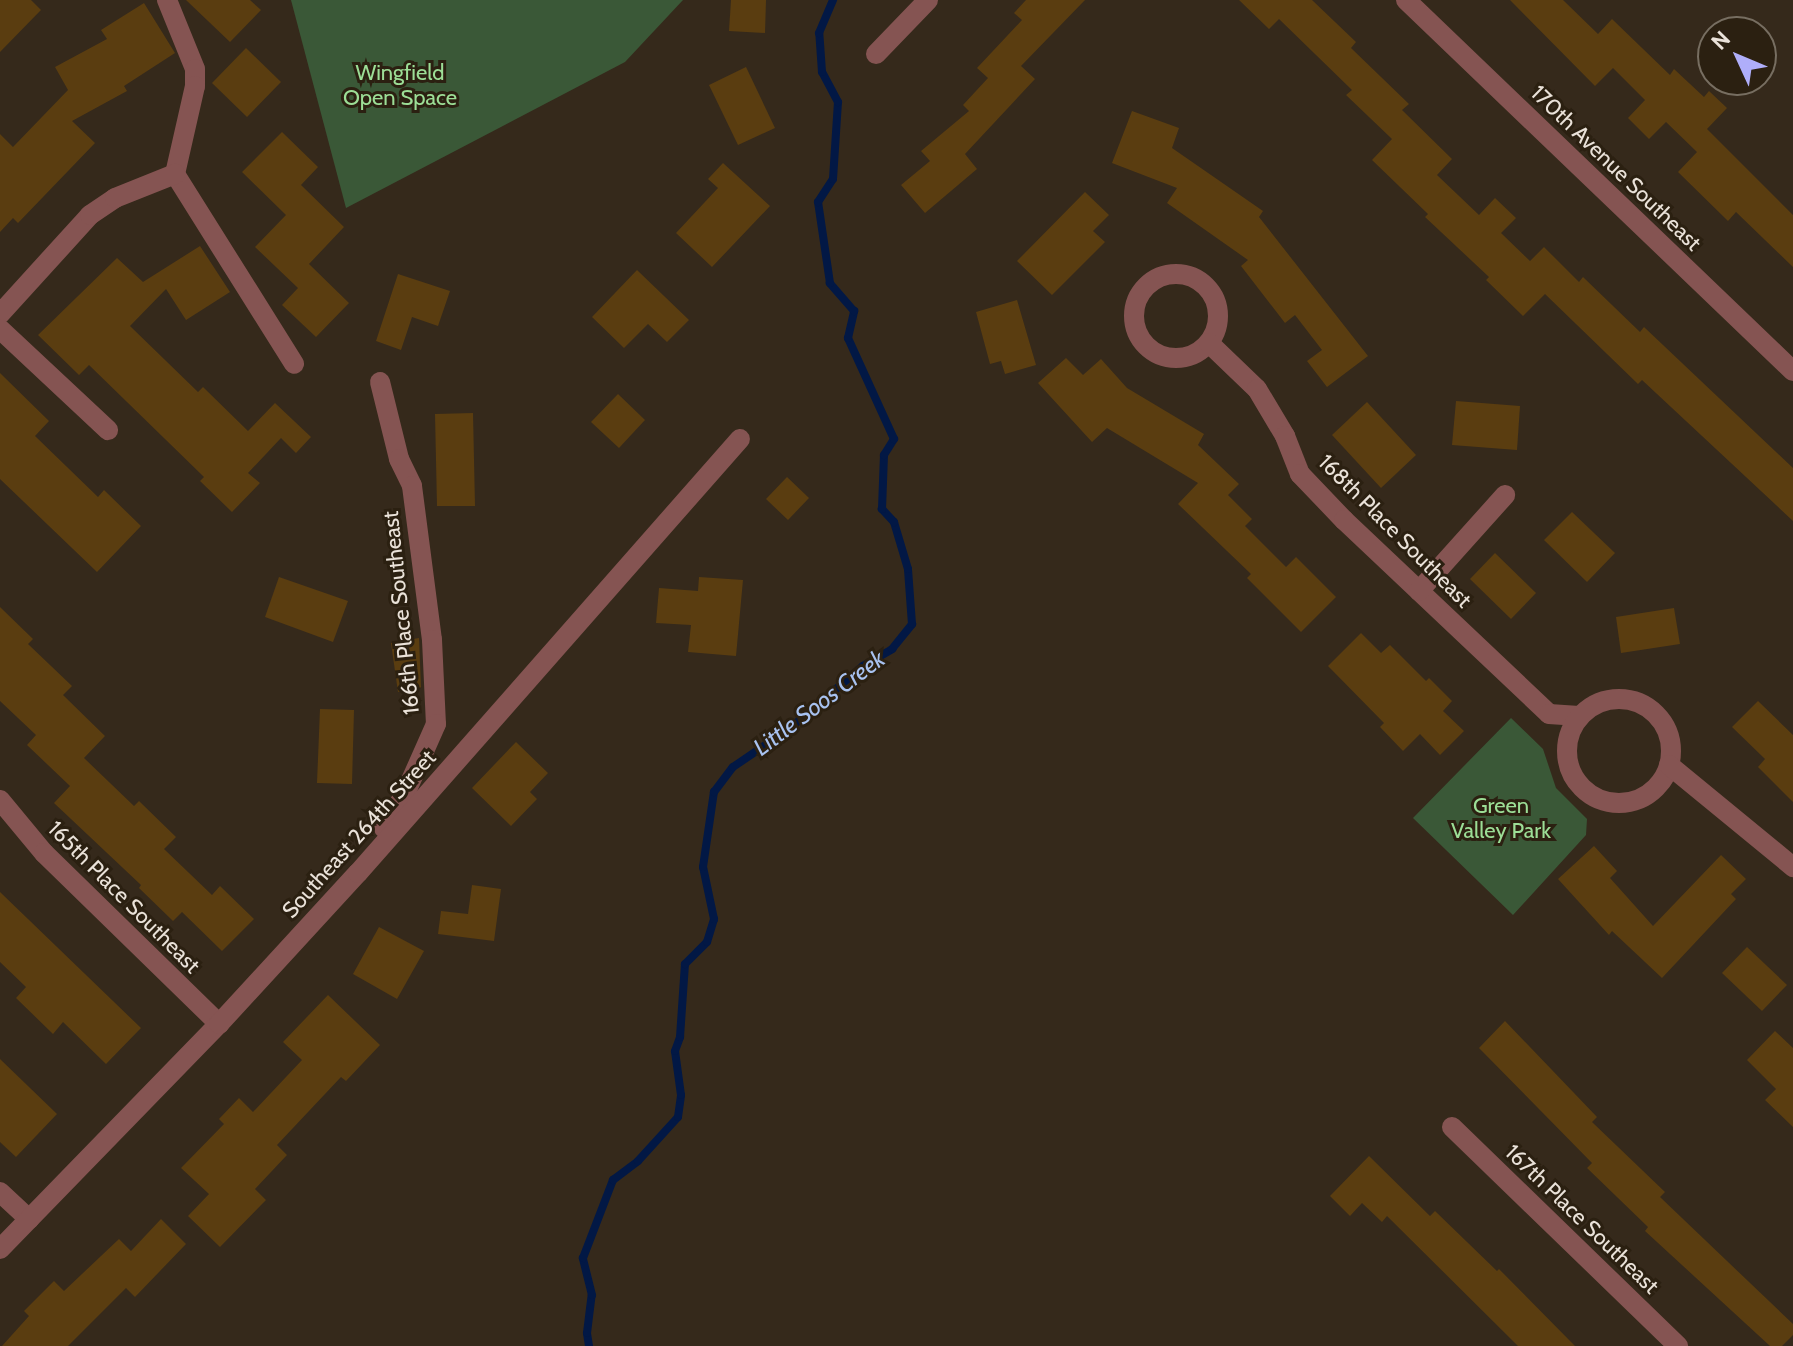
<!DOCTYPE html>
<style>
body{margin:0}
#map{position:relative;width:1793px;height:1346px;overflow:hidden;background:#35291b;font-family:Cabin,sans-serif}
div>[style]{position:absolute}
.green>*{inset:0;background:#3a5837}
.stream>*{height:8px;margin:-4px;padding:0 4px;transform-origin:4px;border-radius:4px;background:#021845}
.building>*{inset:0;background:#5a3d10}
.minor>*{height:20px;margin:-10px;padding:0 10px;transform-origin:10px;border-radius:10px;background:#855452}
.minor>.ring{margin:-10px;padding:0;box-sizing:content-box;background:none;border:20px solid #855452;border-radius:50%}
span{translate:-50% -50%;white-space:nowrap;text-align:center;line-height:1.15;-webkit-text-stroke:6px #2b2011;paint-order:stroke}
.park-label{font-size:22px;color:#9cde96}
.street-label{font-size:22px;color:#eae2d9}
.water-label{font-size:24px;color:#a8c2f0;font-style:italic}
.north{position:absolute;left:1697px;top:16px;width:80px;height:80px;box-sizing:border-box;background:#2b2011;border:2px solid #776e61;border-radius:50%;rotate:314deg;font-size:22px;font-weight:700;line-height:32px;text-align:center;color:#eae2d9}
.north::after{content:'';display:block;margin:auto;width:28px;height:36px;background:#afaefa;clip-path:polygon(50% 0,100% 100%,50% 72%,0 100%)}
</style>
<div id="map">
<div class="green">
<div style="clip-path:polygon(291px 0,683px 0,625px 62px,346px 208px)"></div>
<div style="clip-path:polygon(1511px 718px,1543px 749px,1556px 788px,1587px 819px,1586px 835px,1513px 915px,1413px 818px)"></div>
</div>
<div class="stream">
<div style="left:589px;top:1346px;width:13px;rotate:-99deg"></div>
<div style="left:587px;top:1333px;width:38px;rotate:-83deg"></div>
<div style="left:592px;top:1295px;width:38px;rotate:-104deg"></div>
<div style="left:583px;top:1258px;width:84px;rotate:-69deg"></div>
<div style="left:613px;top:1180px;width:31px;rotate:-37deg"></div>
<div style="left:638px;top:1161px;width:59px;rotate:-47.7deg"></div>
<div style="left:678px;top:1117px;width:22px;rotate:-82deg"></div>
<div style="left:681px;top:1095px;width:44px;rotate:-97.8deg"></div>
<div style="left:675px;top:1051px;width:15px;rotate:-70deg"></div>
<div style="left:680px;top:1037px;width:73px;rotate:-86.1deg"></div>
<div style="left:685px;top:964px;width:31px;rotate:-45deg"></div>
<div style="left:707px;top:942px;width:24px;rotate:-73deg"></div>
<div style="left:714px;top:919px;width:53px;rotate:-101.9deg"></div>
<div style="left:703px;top:867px;width:76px;rotate:-81.7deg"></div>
<div style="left:714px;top:792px;width:31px;rotate:-53deg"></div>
<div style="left:733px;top:767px;width:68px;rotate:-34.2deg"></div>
<div style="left:789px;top:729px;width:97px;rotate:-40.4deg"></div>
<div style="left:863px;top:666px;width:34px;rotate:-30deg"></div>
<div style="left:892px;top:649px;width:32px;rotate:-51deg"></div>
<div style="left:912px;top:624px;width:55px;rotate:-94.2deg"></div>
<div style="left:908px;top:569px;width:49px;rotate:-106.6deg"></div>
<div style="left:894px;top:522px;width:18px;rotate:-133deg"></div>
<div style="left:882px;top:509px;width:54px;rotate:-87.9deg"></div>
<div style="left:884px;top:455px;width:19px;rotate:-58deg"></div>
<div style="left:894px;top:439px;width:111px;rotate:-114.5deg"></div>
<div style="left:848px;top:338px;width:28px;rotate:-77deg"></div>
<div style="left:854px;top:311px;width:37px;rotate:-131deg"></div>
<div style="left:830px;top:283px;width:82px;rotate:-98.4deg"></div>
<div style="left:818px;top:202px;width:27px;rotate:-57deg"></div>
<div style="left:833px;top:179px;width:77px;rotate:-86.3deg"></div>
<div style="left:838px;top:102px;width:34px;rotate:-118deg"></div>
<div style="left:822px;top:72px;width:39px;rotate:-94deg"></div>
<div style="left:819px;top:33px;width:36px;rotate:-67deg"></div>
</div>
<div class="building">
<div style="clip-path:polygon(0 0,31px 0,41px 10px,0 52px)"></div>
<div style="clip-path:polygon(186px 0,250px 0,261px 10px,230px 42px)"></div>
<div style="clip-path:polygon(731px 0,766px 0,765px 33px,729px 31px)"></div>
<div style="clip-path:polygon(1026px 0,1085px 0,1021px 66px,1035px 79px,965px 154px,977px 169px,925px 213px,901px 185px,930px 161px,921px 151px,969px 111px,963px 105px,988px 78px,977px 68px,1022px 20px,1014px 13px)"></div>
<div style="clip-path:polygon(1239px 0,1312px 0,1356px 42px,1351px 48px,1409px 104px,1402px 110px,1452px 159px,1437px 175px,1479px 215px,1495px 198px,1516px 218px,1501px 233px,1530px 261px,1544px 247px,1579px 282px,1583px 277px,1640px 332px,1644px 327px,1793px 468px,1793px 521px,1642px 380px,1638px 384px,1545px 294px,1523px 316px,1486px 280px,1489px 277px,1425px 217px,1428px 214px,1372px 160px,1392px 139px,1346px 95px,1352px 90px,1279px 19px,1269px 29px)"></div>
<div style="clip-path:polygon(1510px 0,1563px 0,1598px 34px,1612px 19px,1670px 75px,1674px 69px,1704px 97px,1709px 91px,1727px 108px,1707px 129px,1793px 215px,1793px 267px,1736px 212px,1728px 221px,1678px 172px,1697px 152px,1666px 122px,1649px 139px,1628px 118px,1645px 100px,1613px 68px,1595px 86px)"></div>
<div style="clip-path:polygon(144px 3px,175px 53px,124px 86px,127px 91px,72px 121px,95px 143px,18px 223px,13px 218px,0 232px,0 134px,13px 147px,68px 90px,55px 67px,107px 39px,101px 30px)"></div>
<div style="clip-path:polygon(246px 48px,281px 82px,247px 117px,212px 83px)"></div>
<div style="clip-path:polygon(746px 67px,775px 128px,738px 145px,709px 85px)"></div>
<div style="clip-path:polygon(1132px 111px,1179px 128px,1172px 148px,1263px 211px,1259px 217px,1368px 356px,1327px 387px,1307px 361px,1322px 350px,1295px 315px,1285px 323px,1241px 266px,1248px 260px,1167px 203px,1177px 188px,1112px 163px)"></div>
<div style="clip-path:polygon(282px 132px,318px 167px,301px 185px,344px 227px,309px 264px,349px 303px,316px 337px,282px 305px,298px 288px,255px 247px,286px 215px,242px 172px)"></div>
<div style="clip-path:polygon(723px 163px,770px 206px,712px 267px,676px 233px,718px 188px,708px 179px)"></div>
<div style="clip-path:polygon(1085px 192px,1109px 215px,1093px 231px,1105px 242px,1052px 295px,1017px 261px)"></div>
<div style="clip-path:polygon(200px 246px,230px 292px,186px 320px,166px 289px,130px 326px,198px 392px,203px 387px,248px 431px,275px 403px,311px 437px,296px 453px,281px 438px,248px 473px,260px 483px,232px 512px,200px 481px,204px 477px,89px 365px,79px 375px,38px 335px,117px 258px,143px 282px)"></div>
<div style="clip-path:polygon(637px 270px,689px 320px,667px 342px,648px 324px,624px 348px,592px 317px)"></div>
<div style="clip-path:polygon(398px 274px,450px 291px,438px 326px,412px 317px,401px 350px,376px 341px)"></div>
<div style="clip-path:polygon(1017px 300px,1036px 365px,1005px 374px,1001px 361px,990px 364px,976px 312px)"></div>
<div style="clip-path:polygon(1066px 358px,1083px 375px,1101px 359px,1127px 388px,1204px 434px,1198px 445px,1239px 484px,1228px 495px,1252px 519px,1245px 526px,1286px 567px,1296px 557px,1336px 597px,1301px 632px,1247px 578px,1251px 574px,1178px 504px,1198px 483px,1107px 428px,1092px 442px,1038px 383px)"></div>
<div style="clip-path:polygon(0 373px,49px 421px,35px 436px,98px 497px,104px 490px,141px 526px,97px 572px,0 479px)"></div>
<div style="clip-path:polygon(618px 394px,645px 420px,619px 448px,591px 422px)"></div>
<div style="clip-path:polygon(1456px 401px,1520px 406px,1517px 450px,1452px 445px)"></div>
<div style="clip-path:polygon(1367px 402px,1416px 455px,1381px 488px,1332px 435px)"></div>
<div style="clip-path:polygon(473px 413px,475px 506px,437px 506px,435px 414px)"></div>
<div style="clip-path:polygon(787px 477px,809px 498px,788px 520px,766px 499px)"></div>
<div style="clip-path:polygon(1572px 512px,1615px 553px,1587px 582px,1544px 540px)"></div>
<div style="clip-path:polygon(1495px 553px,1536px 593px,1511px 619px,1470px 579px)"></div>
<div style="clip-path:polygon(279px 577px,348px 601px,333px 642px,265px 617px)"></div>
<div style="clip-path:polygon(699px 577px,743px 580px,736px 656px,688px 652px,691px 625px,656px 623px,659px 588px,698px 591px)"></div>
<div style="clip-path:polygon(0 607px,33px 639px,28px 644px,72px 686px,63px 695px,105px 736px,84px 758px,134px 806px,139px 801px,176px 837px,164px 849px,212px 895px,220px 886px,254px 919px,222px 951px,182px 912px,173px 921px,139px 888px,141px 885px,54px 803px,70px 786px,27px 745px,36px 735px,0 701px)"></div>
<div style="clip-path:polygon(1674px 608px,1680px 644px,1621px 653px,1616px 617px)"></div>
<div style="clip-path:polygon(1361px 633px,1381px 653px,1390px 645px,1426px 681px,1429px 678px,1452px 701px,1443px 711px,1464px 731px,1440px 755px,1420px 734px,1403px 751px,1380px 727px,1384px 723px,1328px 666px)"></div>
<div style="clip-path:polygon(419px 638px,421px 688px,398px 692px,391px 643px)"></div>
<div style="clip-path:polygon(1758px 701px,1793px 735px,1793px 802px,1758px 767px,1765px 759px,1732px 727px)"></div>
<div style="clip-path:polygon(320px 709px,354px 710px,352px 784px,317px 783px)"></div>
<div style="clip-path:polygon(516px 742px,548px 773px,530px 792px,537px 799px,511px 826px,472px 788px)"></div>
<div style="clip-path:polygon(1594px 846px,1617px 871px,1610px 878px,1653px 926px,1721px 855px,1746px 879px,1731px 894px,1736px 899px,1662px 978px,1612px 931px,1609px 935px,1558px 879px)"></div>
<div style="clip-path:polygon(472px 885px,501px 889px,494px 941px,438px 934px,441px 911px,468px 914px)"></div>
<div style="clip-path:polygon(0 892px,141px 1028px,106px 1064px,63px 1022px,53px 1034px,16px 998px,26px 987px,0 962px)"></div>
<div style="clip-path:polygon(379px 927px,424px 951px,397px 999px,353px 974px)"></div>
<div style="clip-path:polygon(1747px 947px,1787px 985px,1762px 1011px,1722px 973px)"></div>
<div style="clip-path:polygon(328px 995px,380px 1045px,346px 1081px,341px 1077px,277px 1145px,287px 1155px,255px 1189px,266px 1200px,220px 1247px,188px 1216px,209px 1194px,181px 1168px,224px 1124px,219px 1119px,239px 1098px,253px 1112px,302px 1060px,283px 1042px)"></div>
<div style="clip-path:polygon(1505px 1021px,1597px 1117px,1592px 1122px,1665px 1192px,1660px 1197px,1793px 1324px,1793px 1335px,1782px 1346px,1770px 1346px,1645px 1231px,1648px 1227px,1587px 1168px,1592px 1163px,1479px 1048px)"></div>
<div style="clip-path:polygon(1775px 1031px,1793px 1048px,1793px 1127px,1765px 1100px,1776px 1089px,1747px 1060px)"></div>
<div style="clip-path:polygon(0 1059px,57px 1114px,16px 1157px,0 1142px)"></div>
<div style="clip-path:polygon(1369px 1156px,1430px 1216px,1435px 1211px,1497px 1271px,1499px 1269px,1575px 1346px,1518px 1346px,1387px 1216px,1382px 1222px,1362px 1203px,1350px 1216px,1330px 1196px)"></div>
<div style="clip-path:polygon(161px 1219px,186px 1244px,135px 1297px,126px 1288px,68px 1346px,2px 1346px,29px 1316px,24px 1311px,54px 1281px,64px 1291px,119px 1239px,131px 1251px)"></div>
</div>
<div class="minor">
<div style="left:167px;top:0;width:74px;rotate:67.9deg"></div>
<div style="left:195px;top:69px;width:17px;rotate:90deg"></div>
<div style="left:195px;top:86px;width:90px;rotate:102.8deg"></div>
<div style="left:175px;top:174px;width:224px;rotate:57.9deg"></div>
<div style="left:1406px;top:0;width:536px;rotate:43.79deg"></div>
<div style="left:876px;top:54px;width:75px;rotate:-46.1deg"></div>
<div class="ring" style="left:1134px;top:274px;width:64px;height:64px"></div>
<div style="left:0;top:314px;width:134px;rotate:-47.7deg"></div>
<div style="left:90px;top:215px;width:30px;rotate:-34deg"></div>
<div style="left:115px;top:198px;width:65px;rotate:-21.8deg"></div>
<div style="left:0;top:329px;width:148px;rotate:43.1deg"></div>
<div style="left:1209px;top:343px;width:66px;rotate:43.8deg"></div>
<div style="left:1257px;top:389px;width:55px;rotate:59.2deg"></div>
<div style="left:1285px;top:436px;width:41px;rotate:68.5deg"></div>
<div style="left:1300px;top:474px;width:64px;rotate:46.3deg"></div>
<div style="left:1344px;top:520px;width:282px;rotate:43.4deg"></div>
<div style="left:1549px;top:714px;width:30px;rotate:4deg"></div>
<div style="left:380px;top:382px;width:79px;rotate:76.1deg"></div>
<div style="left:399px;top:459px;width:30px;rotate:64deg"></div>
<div style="left:412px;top:486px;width:155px;rotate:82.6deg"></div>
<div style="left:432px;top:640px;width:84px;rotate:87.3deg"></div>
<div style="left:436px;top:724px;width:77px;rotate:113.9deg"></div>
<div style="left:405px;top:794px;width:40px;rotate:122deg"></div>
<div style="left:1419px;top:591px;width:129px;rotate:-48.1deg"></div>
<div class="ring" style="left:1567px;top:699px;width:84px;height:84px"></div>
<div style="left:1669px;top:765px;width:161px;rotate:39.4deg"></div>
<div style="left:0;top:800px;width:69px;rotate:50.3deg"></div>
<div style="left:44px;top:853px;width:245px;rotate:44.3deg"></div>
<div style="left:1452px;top:1127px;width:315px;rotate:44.1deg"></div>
<div style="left:0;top:1192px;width:40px;rotate:43deg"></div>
<div style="left:0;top:1249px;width:314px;rotate:-45.8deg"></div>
<div style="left:219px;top:1024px;width:205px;rotate:-47.4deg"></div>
<div style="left:358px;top:873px;width:578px;rotate:-48.65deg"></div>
</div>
<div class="park-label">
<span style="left:400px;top:85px">Wingfield<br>Open Space</span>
<span style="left:1501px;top:818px">Green<br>Valley Park</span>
</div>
<div class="street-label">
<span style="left:1616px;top:168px;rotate:44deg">170th Avenue Southeast</span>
<span style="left:1395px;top:531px;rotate:45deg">168th Place Southeast</span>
<span style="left:401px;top:613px;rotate:-96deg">166th Place Southeast</span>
<span style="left:359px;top:834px;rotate:-48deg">Southeast 264th Street</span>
<span style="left:124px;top:897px;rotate:45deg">165th Place Southeast</span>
<span style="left:1582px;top:1219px;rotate:44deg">167th Place Southeast</span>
</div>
<div class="water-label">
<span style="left:819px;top:703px;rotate:-37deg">Little Soos Creek</span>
</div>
<div class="north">N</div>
</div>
